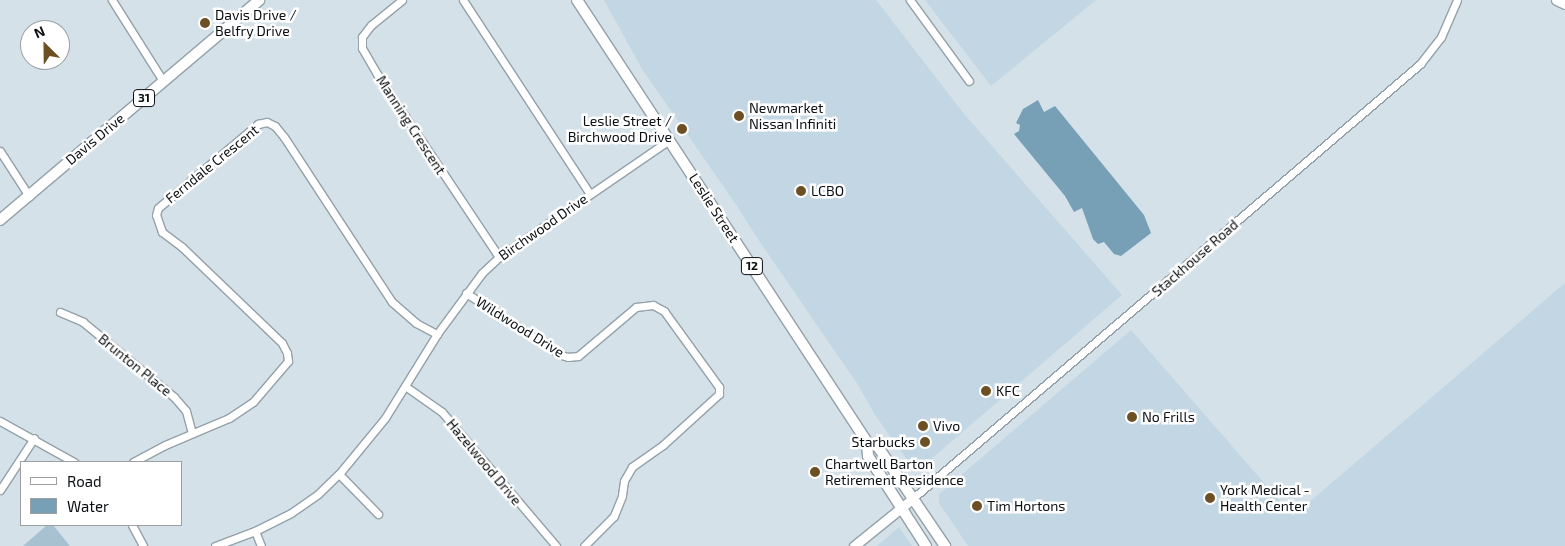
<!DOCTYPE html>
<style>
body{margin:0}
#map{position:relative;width:1565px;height:546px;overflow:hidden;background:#d4e1e9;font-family:"Exo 2",sans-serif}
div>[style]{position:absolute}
.built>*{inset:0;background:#c2d7e3}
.green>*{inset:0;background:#a7c1d0}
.water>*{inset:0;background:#77a0b7}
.roads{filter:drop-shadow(1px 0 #94a1a8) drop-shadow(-1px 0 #94a1a8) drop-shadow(0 1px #94a1a8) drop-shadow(0 -1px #94a1a8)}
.minor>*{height:7px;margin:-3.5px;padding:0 3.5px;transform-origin:3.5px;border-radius:3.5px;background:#fff}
.tertiary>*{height:9px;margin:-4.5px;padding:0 4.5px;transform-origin:4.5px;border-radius:4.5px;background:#fff}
.primary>*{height:10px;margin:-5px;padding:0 5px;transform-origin:5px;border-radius:5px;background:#fff}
.dots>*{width:14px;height:14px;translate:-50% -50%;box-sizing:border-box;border:2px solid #fff;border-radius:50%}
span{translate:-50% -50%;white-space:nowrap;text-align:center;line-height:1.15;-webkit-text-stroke:5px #fff;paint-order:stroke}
.shield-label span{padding:1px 4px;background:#fff;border:1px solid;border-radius:4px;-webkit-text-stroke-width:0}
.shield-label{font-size:12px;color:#0b0f12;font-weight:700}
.poi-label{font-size:14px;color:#0b0f12}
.left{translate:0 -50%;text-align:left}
.right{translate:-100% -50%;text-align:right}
.street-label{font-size:14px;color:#0b0f12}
.legend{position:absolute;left:20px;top:461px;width:162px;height:65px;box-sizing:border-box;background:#fff;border:1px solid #9d9fa0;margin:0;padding:6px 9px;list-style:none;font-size:15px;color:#0b0f12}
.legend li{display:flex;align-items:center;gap:10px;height:25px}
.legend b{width:25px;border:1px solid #9d9fa0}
.north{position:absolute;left:20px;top:20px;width:50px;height:50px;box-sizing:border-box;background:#fff;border:1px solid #9d9fa0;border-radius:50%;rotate:337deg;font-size:14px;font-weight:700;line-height:20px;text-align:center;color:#0b0f12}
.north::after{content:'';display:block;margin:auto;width:18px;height:22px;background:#6d4f24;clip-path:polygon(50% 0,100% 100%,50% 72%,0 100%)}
</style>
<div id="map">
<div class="built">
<div style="clip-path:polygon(604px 0,876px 0,965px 115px,1122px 295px,916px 472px,875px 415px,858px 385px,760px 242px,735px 203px,642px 69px)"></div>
<div style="clip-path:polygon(925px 0,1096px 0,991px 86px)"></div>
<div style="clip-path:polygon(1565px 283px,1565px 546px,968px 546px,939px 503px,939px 494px,1131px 330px,1293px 516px)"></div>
<div style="clip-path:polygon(899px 527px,912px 546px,877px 546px)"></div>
</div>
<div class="green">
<div style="clip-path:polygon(47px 525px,53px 525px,70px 546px,23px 546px)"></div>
</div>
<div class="water">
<div style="clip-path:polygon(1038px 100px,1044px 112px,1055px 106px,1144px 215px,1151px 233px,1121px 256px,1114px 254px,1104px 242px,1098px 244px,1093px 239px,1082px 208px,1074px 212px,1065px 196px,1014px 134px,1019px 131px,1020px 125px,1016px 123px,1023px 109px)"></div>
</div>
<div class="roads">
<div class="minor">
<div style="left:112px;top:0;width:96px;rotate:57.8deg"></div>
<div style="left:402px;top:0;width:40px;rotate:141deg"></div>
<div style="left:371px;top:25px;width:15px;rotate:127deg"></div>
<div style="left:362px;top:37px;width:11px;rotate:90deg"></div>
<div style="left:362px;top:48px;width:30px;rotate:60deg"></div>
<div style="left:377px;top:74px;width:220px;rotate:56.3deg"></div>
<div style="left:463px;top:0;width:232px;rotate:56.8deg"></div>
<div style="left:910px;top:0;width:100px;rotate:53.9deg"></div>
<div style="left:0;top:151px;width:54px;rotate:57.2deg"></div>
<div style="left:466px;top:293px;width:113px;rotate:33.1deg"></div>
<div style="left:561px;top:355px;width:7px;rotate:16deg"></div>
<div style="left:568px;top:357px;width:10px;rotate:-6deg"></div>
<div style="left:578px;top:356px;width:76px;rotate:-40.2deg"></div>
<div style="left:636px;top:307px;width:17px;rotate:-7deg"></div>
<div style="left:653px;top:305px;width:13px;rotate:29deg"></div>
<div style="left:664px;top:311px;width:94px;rotate:54.1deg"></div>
<div style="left:719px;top:387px;width:7px;rotate:90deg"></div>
<div style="left:719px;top:394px;width:76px;rotate:137.7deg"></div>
<div style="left:663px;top:445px;width:38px;rotate:145deg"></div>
<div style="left:632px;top:467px;width:16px;rotate:120deg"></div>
<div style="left:624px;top:481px;width:15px;rotate:98deg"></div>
<div style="left:622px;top:496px;width:22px;rotate:112deg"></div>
<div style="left:614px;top:516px;width:42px;rotate:135deg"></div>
<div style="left:60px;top:312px;width:25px;rotate:23deg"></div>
<div style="left:83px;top:322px;width:118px;rotate:39.5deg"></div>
<div style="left:174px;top:397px;width:18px;rotate:49deg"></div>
<div style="left:186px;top:411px;width:23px;rotate:75deg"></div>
<div style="left:405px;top:386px;width:45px;rotate:35.1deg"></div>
<div style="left:442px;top:412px;width:176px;rotate:49.6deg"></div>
<div style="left:0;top:421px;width:85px;rotate:29deg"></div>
<div style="left:133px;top:462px;width:36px;rotate:-28deg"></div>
<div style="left:165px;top:445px;width:69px;rotate:-22.9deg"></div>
<div style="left:229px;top:418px;width:29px;rotate:-34deg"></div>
<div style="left:253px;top:402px;width:54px;rotate:-49.5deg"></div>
<div style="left:288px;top:361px;width:8px;rotate:-97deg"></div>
<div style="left:287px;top:353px;width:11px;rotate:-117deg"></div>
<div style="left:282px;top:343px;width:139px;rotate:-136.2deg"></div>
<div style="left:182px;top:247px;width:25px;rotate:-143deg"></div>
<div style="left:162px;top:232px;width:18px;rotate:-109deg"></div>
<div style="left:156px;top:215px;width:7px;rotate:-74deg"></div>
<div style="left:158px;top:208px;width:131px;rotate:-40deg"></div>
<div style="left:258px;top:124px;width:9px;rotate:-13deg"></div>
<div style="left:267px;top:122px;width:9px;rotate:27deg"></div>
<div style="left:275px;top:126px;width:14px;rotate:51deg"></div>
<div style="left:284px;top:137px;width:197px;rotate:56.8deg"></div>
<div style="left:392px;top:302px;width:32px;rotate:41deg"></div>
<div style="left:416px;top:323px;width:24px;rotate:28deg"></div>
<div style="left:339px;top:474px;width:56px;rotate:45.7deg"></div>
<div style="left:0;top:490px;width:62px;rotate:-56.8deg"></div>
<div style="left:912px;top:499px;width:669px;rotate:-40.57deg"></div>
<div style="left:1420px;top:64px;width:34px;rotate:-52deg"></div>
<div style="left:1441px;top:37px;width:40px;rotate:-66.6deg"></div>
<div style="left:132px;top:525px;width:24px;rotate:62deg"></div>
<div style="left:255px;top:531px;width:16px;rotate:68deg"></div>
<div style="left:215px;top:546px;width:43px;rotate:-20.6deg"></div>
<div style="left:255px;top:531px;width:40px;rotate:-26.6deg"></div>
<div style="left:291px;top:513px;width:33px;rotate:-35deg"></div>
<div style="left:318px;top:494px;width:29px;rotate:-44deg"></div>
<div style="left:339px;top:474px;width:72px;rotate:-50.6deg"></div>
<div style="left:385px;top:418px;width:99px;rotate:-58.2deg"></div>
<div style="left:437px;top:334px;width:76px;rotate:-53.6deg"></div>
<div style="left:482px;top:273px;width:23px;rotate:-43deg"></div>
<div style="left:499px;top:257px;width:206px;rotate:-34.5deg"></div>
</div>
<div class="tertiary">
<div style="left:1556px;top:0;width:10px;rotate:24deg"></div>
<div style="left:854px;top:546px;width:75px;rotate:-39deg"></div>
</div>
<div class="primary">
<div style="left:577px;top:0;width:529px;rotate:56.73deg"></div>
<div style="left:867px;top:442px;width:14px;rotate:86deg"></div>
<div style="left:868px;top:456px;width:107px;rotate:57.2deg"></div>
<div style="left:0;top:220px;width:340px;rotate:-40.3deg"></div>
<div style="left:867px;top:442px;width:12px;rotate:24deg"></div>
<div style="left:878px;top:447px;width:120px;rotate:55.9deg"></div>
</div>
</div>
<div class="dots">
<div style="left:205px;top:23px;background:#6d4f24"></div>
<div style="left:739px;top:116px;background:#6d4f24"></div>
<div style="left:682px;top:129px;background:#6d4f24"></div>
<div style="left:801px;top:191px;background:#6d4f24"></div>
<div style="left:986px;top:391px;background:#6d4f24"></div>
<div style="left:1132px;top:417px;background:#6d4f24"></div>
<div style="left:923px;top:426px;background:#6d4f24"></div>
<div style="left:925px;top:442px;background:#6d4f24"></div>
<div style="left:815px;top:472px;background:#6d4f24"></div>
<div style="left:1210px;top:498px;background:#6d4f24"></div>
<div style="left:977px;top:506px;background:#6d4f24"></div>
</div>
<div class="shield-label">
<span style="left:144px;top:98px">31</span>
<span style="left:752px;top:266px">12</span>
</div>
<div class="poi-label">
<span class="left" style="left:215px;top:23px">Davis Drive /<br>Belfry Drive</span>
<span class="left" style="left:749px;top:116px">Newmarket<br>Nissan Infiniti</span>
<span class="right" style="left:672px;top:129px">Leslie Street /<br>Birchwood Drive</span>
<span class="left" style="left:811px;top:191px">LCBO</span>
<span class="left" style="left:996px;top:391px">KFC</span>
<span class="left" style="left:1142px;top:417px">No Frills</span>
<span class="left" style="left:933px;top:426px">Vivo</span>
<span class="right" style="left:915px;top:442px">Starbucks</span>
<span class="left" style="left:825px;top:472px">Chartwell Barton<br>Retirement Residence</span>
<span class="left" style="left:1220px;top:498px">York Medical -<br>Health Center</span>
<span class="left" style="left:987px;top:506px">Tim Hortons</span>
</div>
<div class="street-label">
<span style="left:411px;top:125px;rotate:57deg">Manning Crescent</span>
<span style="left:95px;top:139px;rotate:-40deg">Davis Drive</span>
<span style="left:212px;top:164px;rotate:-39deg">Ferndale Crescent</span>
<span style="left:714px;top:208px;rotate:57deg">Leslie Street</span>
<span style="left:543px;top:227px;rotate:-35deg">Birchwood Drive</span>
<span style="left:1195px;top:258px;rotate:-41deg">Stackhouse Road</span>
<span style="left:520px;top:327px;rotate:32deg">Wildwood Drive</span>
<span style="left:135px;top:365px;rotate:39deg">Brunton Place</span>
<span style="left:484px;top:462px;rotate:50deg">Hazelwood Drive</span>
</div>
<ul class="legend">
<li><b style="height:6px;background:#fff"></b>Road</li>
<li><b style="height:14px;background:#77a0b7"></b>Water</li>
</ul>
<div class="north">N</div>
</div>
